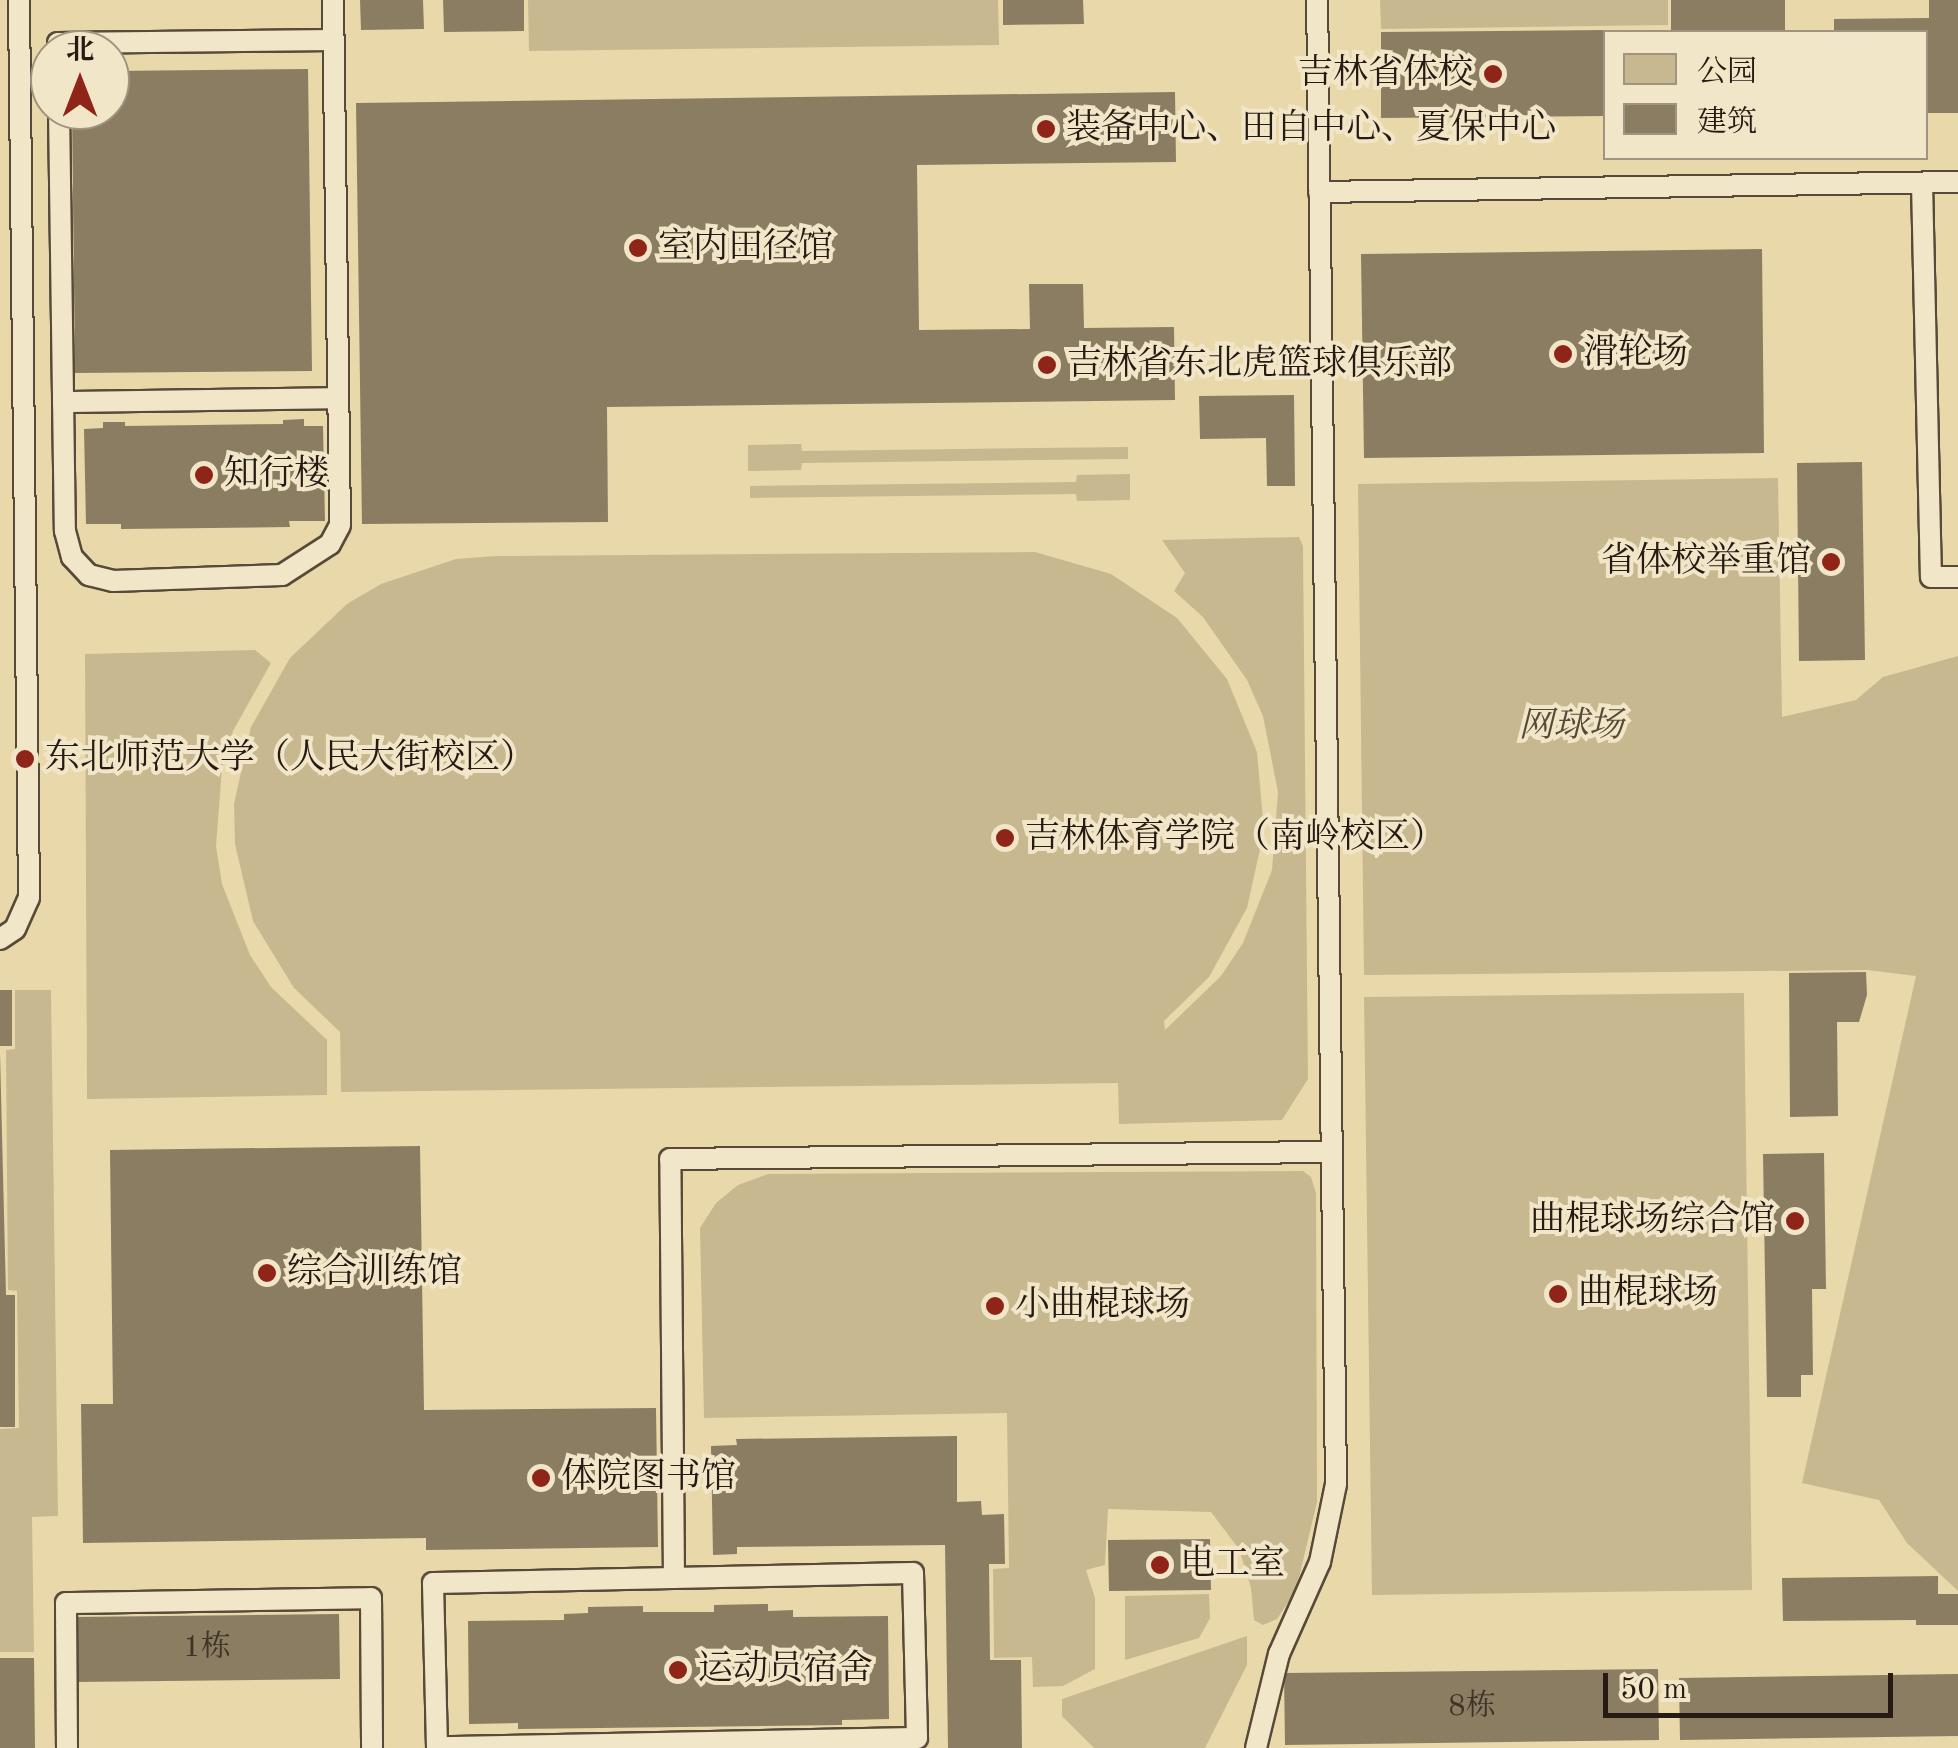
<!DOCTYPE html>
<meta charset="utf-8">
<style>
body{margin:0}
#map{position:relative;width:1958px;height:1748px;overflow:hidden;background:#e9d8aa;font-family:"Old Standard TT","Noto Serif SC",serif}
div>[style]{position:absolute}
.green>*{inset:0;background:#c8b890}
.building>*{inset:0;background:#8b7d62}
.roads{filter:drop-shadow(2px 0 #574a39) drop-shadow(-2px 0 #574a39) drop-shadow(0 2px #574a39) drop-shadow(0 -2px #574a39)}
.lane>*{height:20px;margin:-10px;padding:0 10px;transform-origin:10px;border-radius:10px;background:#f1e6c8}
.dots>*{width:28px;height:28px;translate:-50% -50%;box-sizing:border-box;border:5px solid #f1e6c8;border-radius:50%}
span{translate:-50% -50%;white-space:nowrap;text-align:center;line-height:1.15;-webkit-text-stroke:8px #f1e6c8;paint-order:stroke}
.number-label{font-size:30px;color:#3f3327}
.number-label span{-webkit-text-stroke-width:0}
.poi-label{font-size:35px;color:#261a13}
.right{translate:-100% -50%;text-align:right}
.left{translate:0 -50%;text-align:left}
.park-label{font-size:35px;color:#574938;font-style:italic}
.legend{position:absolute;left:1603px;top:30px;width:325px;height:130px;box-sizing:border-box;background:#f1e6c8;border:2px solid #a09480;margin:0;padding:12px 18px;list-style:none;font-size:30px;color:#261a13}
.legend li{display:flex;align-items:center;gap:20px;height:50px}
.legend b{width:50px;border:2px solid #a09480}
.north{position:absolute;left:30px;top:30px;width:100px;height:100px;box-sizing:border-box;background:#f1e6c8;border:2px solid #a09480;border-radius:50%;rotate:0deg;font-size:28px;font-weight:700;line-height:40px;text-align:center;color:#261a13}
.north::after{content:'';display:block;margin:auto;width:35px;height:45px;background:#8f2418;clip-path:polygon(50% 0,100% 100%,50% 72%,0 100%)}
.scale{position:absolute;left:1603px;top:1673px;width:290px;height:45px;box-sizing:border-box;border:5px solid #261a13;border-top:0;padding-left:12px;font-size:30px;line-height:35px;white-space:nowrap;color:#261a13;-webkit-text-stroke:8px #f1e6c8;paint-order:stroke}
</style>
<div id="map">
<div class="green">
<div style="clip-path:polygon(528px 0,998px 0,999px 45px,529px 51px)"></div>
<div style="clip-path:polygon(1380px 0,1668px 0,1668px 25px,1381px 29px)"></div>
<div style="clip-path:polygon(801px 444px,802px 451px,1128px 447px,1128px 459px,802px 463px,801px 470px,748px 471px,748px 445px)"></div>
<div style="clip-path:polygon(1130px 474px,1130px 500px,1077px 501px,1076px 494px,750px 498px,750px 486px,1076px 482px,1077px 475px)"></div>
<div style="clip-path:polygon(1778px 478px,1782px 717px,1856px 700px,1883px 677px,1958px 656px,1958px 1591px,1907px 1543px,1879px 1500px,1802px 1483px,1916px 976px,1867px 970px,1364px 975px,1358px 484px)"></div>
<div style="clip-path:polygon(1299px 537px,1303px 546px,1308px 1079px,1282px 1120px,1119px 1124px,1118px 1083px,341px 1092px,340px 1032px,294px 988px,253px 921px,235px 844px,234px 804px,251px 727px,290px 658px,347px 604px,381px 584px,456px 559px,496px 556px,1035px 552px,1111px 574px,1177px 618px,1227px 679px,1257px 752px,1264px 831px,1247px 908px,1209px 977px,1164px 1021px,1165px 1030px,1221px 976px,1243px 943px,1272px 870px,1278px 792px,1263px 716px,1247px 680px,1203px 617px,1174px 591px,1185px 573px,1162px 540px)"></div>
<div style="clip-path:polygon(255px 650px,271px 663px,233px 731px,222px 768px,216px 846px,222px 884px,250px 955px,271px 987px,327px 1040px,327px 1095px,87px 1099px,85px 654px)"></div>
<div style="clip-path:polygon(15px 990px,51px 990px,58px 1516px,32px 1517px,34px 1652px,0 1652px,0 1429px,19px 1428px,17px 1291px,8px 1290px,6px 1050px,15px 1049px)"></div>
<div style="clip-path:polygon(1744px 993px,1752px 1590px,1372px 1595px,1364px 997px)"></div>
<div style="clip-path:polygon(1303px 1171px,1311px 1177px,1316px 1193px,1317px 1502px,1296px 1590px,1277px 1619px,1263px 1625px,1254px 1620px,1251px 1588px,1239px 1549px,1211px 1512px,1108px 1509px,1105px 1565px,1086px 1570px,1095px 1598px,1095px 1669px,1063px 1686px,1033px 1687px,1032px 1657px,994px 1658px,993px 1569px,1009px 1568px,1007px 1413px,704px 1418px,700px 1228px,716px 1203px,738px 1185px,768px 1174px)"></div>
<div style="clip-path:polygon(1209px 1594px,1210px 1618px,1199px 1638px,1125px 1660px,1125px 1596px)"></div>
<div style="clip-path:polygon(1247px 1636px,1247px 1665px,1205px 1748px,1094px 1748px,1062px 1716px,1062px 1699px)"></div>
</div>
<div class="building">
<div style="clip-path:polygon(360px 0,423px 0,424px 29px,361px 30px)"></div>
<div style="clip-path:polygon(443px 0,524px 0,524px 31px,444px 32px)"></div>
<div style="clip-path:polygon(1003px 0,1083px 0,1084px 24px,1003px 25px)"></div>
<div style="clip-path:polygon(1671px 0,1785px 0,1785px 32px,1671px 32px)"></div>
<div style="clip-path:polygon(1929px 0,1958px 0,1958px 113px,1926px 113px,1926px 32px,1834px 32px,1834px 19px,1929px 18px)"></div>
<div style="clip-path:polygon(1606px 30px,1606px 116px,1381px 118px,1381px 32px)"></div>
<div style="clip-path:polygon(308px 69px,312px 371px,75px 373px,72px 110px,110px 110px,110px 71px)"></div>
<div style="clip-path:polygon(1175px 92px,1176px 162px,917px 165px,919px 330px,1030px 329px,1029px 284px,1083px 284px,1084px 328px,1174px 327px,1175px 400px,607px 407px,608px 522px,362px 524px,356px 103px)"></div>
<div style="clip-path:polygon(1762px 249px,1764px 453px,1364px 458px,1361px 254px)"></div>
<div style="clip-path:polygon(1294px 395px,1295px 486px,1267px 486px,1266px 438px,1200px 439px,1199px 396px)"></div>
<div style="clip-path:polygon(304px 419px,304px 426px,323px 426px,325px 521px,289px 521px,290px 527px,121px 529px,121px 524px,86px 524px,84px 429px,103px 428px,103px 422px,125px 422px,125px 426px,283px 424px,283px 420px)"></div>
<div style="clip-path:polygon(1862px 462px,1865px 660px,1799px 661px,1797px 463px)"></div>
<div style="clip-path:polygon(1866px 972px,1867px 995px,1859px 1022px,1837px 1022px,1838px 1116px,1790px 1117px,1789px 973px)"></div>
<div style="clip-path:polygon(0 990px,12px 990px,12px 1046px,0 1046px)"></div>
<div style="clip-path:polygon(0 1053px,6px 1295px,15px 1295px,15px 1427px,0 1427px)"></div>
<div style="clip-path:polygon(420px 1146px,424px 1410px,656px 1408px,658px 1547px,426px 1550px,426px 1538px,83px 1543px,81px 1404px,113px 1404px,110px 1150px)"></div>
<div style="clip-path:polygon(1824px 1153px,1826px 1289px,1812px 1289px,1813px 1375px,1801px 1375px,1801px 1397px,1767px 1397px,1763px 1154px)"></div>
<div style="clip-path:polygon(957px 1436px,957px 1502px,981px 1501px,982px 1515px,1004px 1514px,1005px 1564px,989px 1564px,990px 1660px,1021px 1660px,1022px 1748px,948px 1748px,945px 1545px,737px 1547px,737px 1554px,713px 1555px,711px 1446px,737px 1445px,736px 1439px)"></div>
<div style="clip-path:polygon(1210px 1539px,1211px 1590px,1109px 1591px,1108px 1540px)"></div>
<div style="clip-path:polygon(1938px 1576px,1938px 1594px,1958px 1594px,1958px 1625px,1916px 1625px,1916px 1620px,1783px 1621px,1782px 1578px)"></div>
<div style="clip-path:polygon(768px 1604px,768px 1611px,793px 1610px,793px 1617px,888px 1616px,889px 1719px,842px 1720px,842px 1725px,518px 1729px,518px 1723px,469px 1724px,468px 1621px,564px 1620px,564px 1614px,588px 1613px,588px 1607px,643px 1606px,643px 1612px,714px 1612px,714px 1605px)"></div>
<div style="clip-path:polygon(339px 1614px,340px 1679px,75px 1682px,74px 1617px)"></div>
<div style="clip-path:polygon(0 1658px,34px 1658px,35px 1748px,0 1748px)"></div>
<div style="clip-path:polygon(1658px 1669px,1659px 1740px,1285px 1745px,1284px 1673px)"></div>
<div style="clip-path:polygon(1958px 1674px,1958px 1736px,1680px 1740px,1679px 1678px)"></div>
</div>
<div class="roads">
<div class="lane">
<div style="left:59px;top:50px;width:7px;rotate:-98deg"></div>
<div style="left:58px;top:43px;width:275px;rotate:-0.6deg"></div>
<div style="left:59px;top:110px;width:421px;rotate:89.2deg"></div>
<div style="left:65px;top:531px;width:27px;rotate:75deg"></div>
<div style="left:72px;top:557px;width:25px;rotate:47deg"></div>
<div style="left:89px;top:575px;width:25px;rotate:14deg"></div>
<div style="left:113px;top:581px;width:169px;rotate:-2deg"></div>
<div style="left:282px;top:575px;width:57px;rotate:-32.9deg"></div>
<div style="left:330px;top:544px;width:21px;rotate:-62deg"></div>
<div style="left:340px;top:525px;width:525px;rotate:-90.76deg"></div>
<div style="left:1922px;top:183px;width:394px;rotate:88.7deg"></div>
<div style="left:1931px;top:577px;width:27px"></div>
<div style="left:1319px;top:192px;width:639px;rotate:-0.9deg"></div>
<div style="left:63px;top:402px;width:275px;rotate:-0.8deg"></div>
<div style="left:0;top:939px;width:18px;rotate:-34deg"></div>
<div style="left:15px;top:929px;width:34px;rotate:-66deg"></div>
<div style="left:29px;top:898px;width:898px;rotate:-90.64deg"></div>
<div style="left:913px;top:1573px;width:165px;rotate:88.6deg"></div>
<div style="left:917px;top:1738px;width:480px;rotate:178.9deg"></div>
<div style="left:437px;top:1747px;width:164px;rotate:-91.4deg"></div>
<div style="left:433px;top:1583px;width:480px;rotate:-1.2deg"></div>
<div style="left:674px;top:1578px;width:419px;rotate:-90.5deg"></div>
<div style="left:670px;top:1159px;width:662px;rotate:-0.61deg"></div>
<div style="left:67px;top:1748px;width:145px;rotate:-90.4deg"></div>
<div style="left:66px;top:1603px;width:305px;rotate:-0.9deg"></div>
<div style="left:371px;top:1598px;width:150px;rotate:89.6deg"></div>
<div style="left:1256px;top:1748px;width:97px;rotate:-76.3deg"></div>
<div style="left:1279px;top:1654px;width:101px;rotate:-66deg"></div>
<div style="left:1320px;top:1562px;width:80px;rotate:-78.4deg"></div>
<div style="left:1336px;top:1484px;width:1484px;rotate:-90.73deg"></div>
</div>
</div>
<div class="dots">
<div style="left:1493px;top:74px;background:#8f2418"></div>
<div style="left:1046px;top:129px;background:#8f2418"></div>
<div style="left:638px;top:248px;background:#8f2418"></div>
<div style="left:1563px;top:354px;background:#8f2418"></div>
<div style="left:1047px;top:365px;background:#8f2418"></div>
<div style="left:204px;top:475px;background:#8f2418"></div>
<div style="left:1831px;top:562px;background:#8f2418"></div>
<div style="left:25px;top:759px;background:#8f2418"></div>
<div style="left:1005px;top:838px;background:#8f2418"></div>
<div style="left:1795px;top:1221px;background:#8f2418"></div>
<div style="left:267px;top:1273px;background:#8f2418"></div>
<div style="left:1558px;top:1294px;background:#8f2418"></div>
<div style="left:995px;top:1306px;background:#8f2418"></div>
<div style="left:541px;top:1478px;background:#8f2418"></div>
<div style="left:1160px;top:1565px;background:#8f2418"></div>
<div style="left:678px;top:1670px;background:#8f2418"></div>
</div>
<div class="number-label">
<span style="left:207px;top:1648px">1栋</span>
<span style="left:1472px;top:1707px">8栋</span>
</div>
<div class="poi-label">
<span class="right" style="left:1473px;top:74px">吉林省体校</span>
<span class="left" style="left:1066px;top:129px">装备中心、田自中心、夏保中心</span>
<span class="left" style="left:658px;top:248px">室内田径馆</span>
<span class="left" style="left:1583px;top:354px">滑轮场</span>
<span class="left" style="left:1067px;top:365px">吉林省东北虎篮球俱乐部</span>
<span class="left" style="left:224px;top:475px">知行楼</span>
<span class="right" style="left:1811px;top:562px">省体校举重馆</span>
<span class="left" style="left:45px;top:759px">东北师范大学（人民大街校区）</span>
<span class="left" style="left:1025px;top:838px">吉林体育学院（南岭校区）</span>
<span class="right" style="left:1775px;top:1221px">曲棍球场综合馆</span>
<span class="left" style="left:287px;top:1273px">综合训练馆</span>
<span class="left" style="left:1578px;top:1294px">曲棍球场</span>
<span class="left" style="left:1015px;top:1306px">小曲棍球场</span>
<span class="left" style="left:561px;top:1478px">体院图书馆</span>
<span class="left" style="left:1180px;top:1565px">电工室</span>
<span class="left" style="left:698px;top:1670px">运动员宿舍</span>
</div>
<div class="park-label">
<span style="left:1571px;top:727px">网球场</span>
</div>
<ul class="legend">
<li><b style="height:28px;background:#c8b890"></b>公园</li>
<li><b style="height:28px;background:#8b7d62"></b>建筑</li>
</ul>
<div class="north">北</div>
<div class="scale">50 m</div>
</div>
